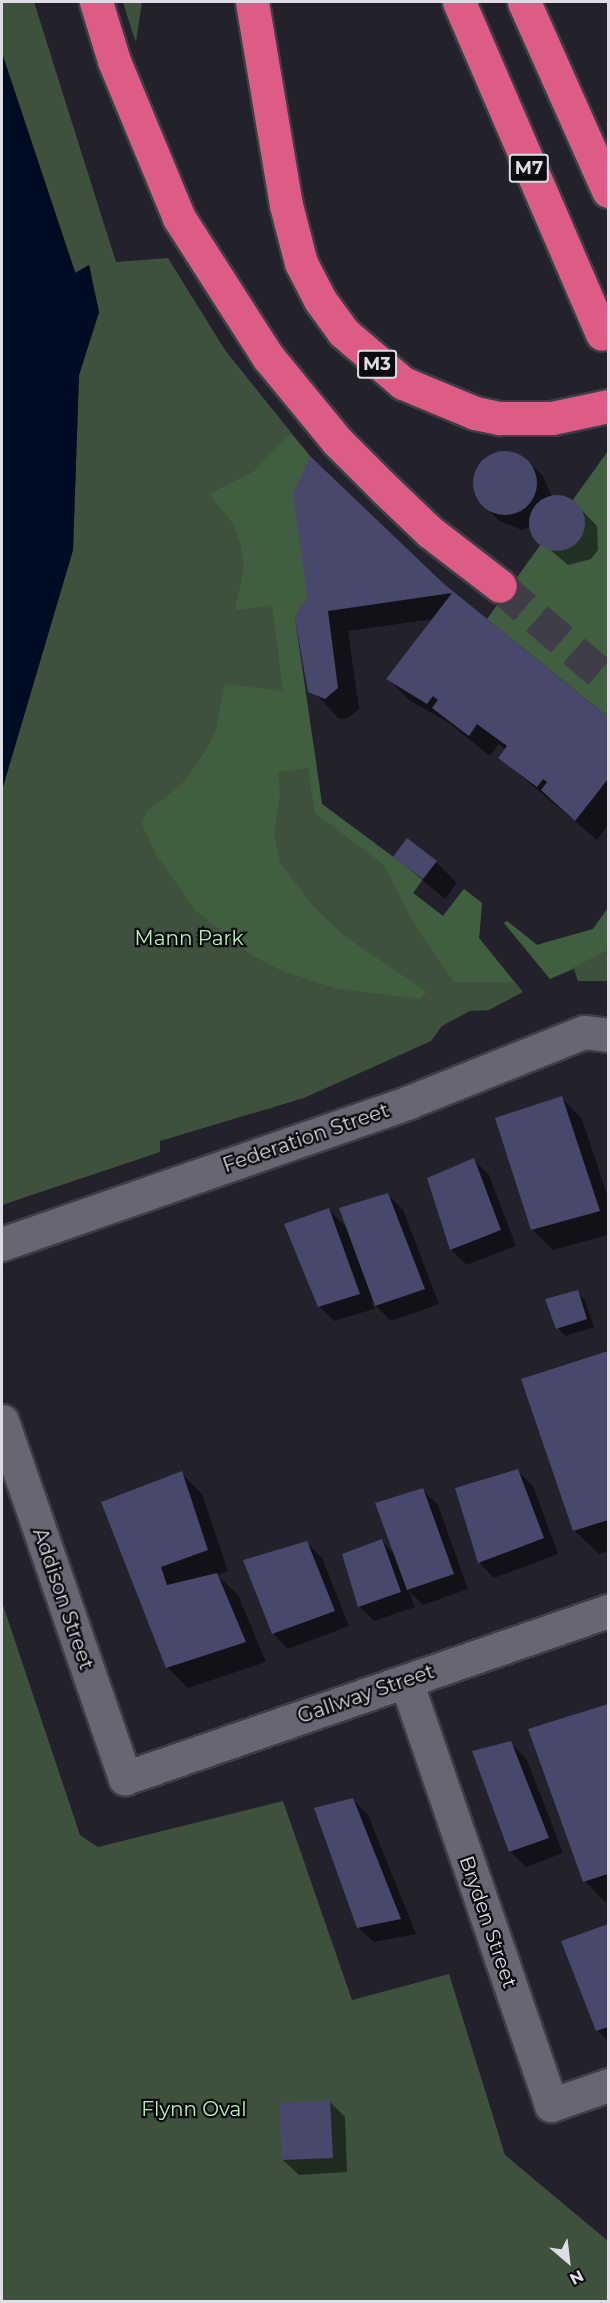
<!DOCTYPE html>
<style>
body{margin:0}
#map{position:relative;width:610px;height:2303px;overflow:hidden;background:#23212c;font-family:Montserrat,sans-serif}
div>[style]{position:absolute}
.green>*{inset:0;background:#3d513d}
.forest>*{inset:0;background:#415e41}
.water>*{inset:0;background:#000b24}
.shadow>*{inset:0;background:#0007}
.building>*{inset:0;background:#47486b}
.round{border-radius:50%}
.motorway-tunnel>*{height:33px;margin-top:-16.5px;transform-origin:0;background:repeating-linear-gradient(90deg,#3f3d48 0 33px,transparent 0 49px)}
.roads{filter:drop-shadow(2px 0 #3f3d46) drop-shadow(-2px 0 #3f3d46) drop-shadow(0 2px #3f3d46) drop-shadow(0 -2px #3f3d46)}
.minor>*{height:33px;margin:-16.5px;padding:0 16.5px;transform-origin:16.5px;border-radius:16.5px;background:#696674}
.motorway>*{height:33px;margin:-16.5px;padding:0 16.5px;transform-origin:16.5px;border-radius:16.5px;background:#dd5c86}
span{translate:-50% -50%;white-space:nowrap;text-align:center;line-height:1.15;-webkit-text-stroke:4.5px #0c0b10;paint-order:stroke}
.shield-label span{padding:2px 4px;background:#0c0b10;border:2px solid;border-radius:4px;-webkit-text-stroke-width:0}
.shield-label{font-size:18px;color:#dedde5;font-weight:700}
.park-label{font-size:20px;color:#bbeeb9}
.street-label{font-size:20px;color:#dedde5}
.frame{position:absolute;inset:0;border:3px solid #dedde5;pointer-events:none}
.north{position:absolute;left:538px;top:2231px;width:60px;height:60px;-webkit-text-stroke:4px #0c0b10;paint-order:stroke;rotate:152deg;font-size:16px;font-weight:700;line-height:24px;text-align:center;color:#dedde5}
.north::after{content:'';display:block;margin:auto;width:21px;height:27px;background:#dedde5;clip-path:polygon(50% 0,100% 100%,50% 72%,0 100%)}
</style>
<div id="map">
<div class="green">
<div style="clip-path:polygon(2px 2px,34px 2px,116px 262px,168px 258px,225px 350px,310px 456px,308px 601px,302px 603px,295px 619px,322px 804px,423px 879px,413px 893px,443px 916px,464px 889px,482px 903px,479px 938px,523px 992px,489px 1010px,470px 1011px,442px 1026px,431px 1041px,304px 1098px,160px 1141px,160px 1152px,2px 1205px,2px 790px,73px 550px,79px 375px,99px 312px,89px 265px,76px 274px,2px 53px)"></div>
<div style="clip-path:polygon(123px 2px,142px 2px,136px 42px,132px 31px)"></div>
<div style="clip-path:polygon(608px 908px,608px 981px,578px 981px,574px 969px,550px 979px,504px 923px,507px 921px,537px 945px,593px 929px)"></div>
<div style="clip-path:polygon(2px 1602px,80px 1835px,98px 1847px,283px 1801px,352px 2000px,449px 1974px,505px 2155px,608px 2241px,608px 2301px,2px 2301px)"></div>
</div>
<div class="forest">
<div style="clip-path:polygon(291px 434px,310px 456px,308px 601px,302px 603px,295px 619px,322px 804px,423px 879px,413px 893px,443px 916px,464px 889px,482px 903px,479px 938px,514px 982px,454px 982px,414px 924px,383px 864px,315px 813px,308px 768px,278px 772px,280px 795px,274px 834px,280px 863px,314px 907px,343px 935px,427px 992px,419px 999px,334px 988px,280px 970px,250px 954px,196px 911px,156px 855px,142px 824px,147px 811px,180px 786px,206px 751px,216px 729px,225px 684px,283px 691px,272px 605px,235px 610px,244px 568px,241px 546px,234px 525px,209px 494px,253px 472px)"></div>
<div style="clip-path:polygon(608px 451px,608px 717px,487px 619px)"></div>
<div style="clip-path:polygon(608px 908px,608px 950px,550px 979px,504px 923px,507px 921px,537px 945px,593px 929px)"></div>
</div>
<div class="water">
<div style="clip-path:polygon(2px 53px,75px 273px,89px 265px,99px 312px,79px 375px,73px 550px,2px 790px)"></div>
</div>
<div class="shadow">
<div style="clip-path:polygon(504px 451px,527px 461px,543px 476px,553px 499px,562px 496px,573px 501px,597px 526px,598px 550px,591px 559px,568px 565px,533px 535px,533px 526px,522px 530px,499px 521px,484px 505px,474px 484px,482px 461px)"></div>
<div style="clip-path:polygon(443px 585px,608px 719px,608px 825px,597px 840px,500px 758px,506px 750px,499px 744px,490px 756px,449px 723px,409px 700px,388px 679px,434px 619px,348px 631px,359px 709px,346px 719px,338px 718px,307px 684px,303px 604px)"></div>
<div style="clip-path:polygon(395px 857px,436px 862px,457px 883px,445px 899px)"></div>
<div style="clip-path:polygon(562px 1098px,582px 1119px,608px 1198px,608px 1235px,553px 1250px,532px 1229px)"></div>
<div style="clip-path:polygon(474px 1160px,489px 1175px,516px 1246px,466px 1265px,451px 1249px)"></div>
<div style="clip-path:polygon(388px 1195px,403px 1210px,439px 1304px,391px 1321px,371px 1301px,374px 1309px,334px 1321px,319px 1306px,329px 1210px,348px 1229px)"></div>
<div style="clip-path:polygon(577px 1292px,585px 1300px,594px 1327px,565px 1336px,558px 1328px)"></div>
<div style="clip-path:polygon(608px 1352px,608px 1551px,599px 1554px,574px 1530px,522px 1380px)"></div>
<div style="clip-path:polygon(517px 1471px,533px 1486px,558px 1554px,494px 1578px,479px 1562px)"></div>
<div style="clip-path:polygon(181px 1473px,202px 1494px,228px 1571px,217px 1575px,238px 1595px,266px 1662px,188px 1688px,167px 1667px,103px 1503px)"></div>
<div style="clip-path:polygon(423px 1490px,438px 1505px,468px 1589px,423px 1605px,409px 1591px,415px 1607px,374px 1621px,359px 1606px,382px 1541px,395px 1555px)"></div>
<div style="clip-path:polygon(306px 1542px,322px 1558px,349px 1626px,288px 1649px,273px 1633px)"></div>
<div style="clip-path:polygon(608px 1706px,608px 1901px,605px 1902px,585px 1881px,529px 1730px)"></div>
<div style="clip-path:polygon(510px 1743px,526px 1758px,563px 1853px,526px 1867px,510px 1851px,474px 1752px)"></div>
<div style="clip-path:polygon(353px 1800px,368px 1815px,416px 1934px,374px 1942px,358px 1927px)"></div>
<div style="clip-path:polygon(608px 1925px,608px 2041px,597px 2030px,563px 1942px)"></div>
<div style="clip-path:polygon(329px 2101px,345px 2117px,347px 2172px,299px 2175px,283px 2160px)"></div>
</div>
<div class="building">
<div class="round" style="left:473px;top:451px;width:64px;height:64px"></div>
<div style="clip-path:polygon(310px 456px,444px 584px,608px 717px,608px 779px,575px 821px,541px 790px,547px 782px,543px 779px,537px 787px,498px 758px,507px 746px,477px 724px,469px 736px,432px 708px,438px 700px,433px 696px,427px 704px,386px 679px,452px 593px,328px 611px,338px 688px,325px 699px,308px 692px,295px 619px,302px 603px,308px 601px,293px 494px)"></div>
<div class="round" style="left:529px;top:495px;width:56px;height:56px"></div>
<div style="clip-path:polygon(407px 838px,437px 861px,423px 879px,393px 857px)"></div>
<div style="clip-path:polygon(562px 1096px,600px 1211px,531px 1230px,495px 1118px)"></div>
<div style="clip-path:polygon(474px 1158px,501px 1230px,450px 1250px,427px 1178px)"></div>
<div style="clip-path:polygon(388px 1193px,425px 1289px,375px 1306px,339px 1208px)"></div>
<div style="clip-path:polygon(329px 1208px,360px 1294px,318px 1307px,284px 1224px)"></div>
<div style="clip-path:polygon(578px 1290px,587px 1319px,556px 1329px,545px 1299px)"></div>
<div style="clip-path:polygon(608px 1351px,608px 1520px,573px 1531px,521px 1379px)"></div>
<div style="clip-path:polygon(518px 1469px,544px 1538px,478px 1563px,455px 1488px)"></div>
<div style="clip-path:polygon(182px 1471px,208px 1550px,161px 1567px,167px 1585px,217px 1573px,246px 1642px,166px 1668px,101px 1502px)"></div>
<div style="clip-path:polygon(423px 1488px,454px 1574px,407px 1590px,375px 1503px)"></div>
<div style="clip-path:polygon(382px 1539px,401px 1592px,358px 1607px,342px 1554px)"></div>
<div style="clip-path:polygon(307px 1541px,335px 1611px,272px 1634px,243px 1560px)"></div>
<div style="clip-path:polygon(608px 1704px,608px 1874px,583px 1882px,528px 1729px)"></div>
<div style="clip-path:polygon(511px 1741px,549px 1838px,509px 1852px,472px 1751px)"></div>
<div style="clip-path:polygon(353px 1798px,401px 1919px,357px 1928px,314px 1808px)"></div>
<div style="clip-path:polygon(608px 1924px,608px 2027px,596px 2031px,561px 1941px)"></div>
<div style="clip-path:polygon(330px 2100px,333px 2158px,282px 2160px,279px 2103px)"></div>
</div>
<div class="motorway-tunnel">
<div style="left:500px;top:586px;width:143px;rotate:41deg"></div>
</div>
<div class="roads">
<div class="minor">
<div style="left:2px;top:1244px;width:431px;rotate:-19.2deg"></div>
<div style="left:409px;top:1102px;width:188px;rotate:-21.8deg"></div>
<div style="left:584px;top:1032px;width:24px;rotate:7deg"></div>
<div style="left:2px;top:1421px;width:378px;rotate:71deg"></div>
<div style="left:125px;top:1778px;width:511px;rotate:-19.07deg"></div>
<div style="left:406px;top:1681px;width:448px;rotate:71.1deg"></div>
<div style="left:551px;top:2105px;width:60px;rotate:-19.3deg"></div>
</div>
<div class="motorway">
<div style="left:96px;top:2px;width:62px;rotate:73deg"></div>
<div style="left:114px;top:61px;width:170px;rotate:67.5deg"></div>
<div style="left:179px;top:218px;width:165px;rotate:57.4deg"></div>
<div style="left:268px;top:357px;width:109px;rotate:50.6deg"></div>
<div style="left:337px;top:441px;width:68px;rotate:45deg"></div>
<div style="left:385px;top:489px;width:62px;rotate:43.7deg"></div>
<div style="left:430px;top:532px;width:88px;rotate:37.6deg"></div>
<div style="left:252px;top:2px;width:206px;rotate:80.5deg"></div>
<div style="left:286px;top:205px;width:60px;rotate:75.5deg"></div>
<div style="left:301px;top:263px;width:42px;rotate:62.8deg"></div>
<div style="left:320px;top:300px;width:39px;rotate:54deg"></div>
<div style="left:343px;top:332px;width:79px;rotate:40.4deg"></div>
<div style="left:403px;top:383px;width:78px;rotate:22.6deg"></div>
<div style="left:475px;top:413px;width:25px;rotate:12deg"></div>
<div style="left:499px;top:418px;width:53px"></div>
<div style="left:552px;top:418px;width:57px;rotate:-12.1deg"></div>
<div style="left:459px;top:2px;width:361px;rotate:66.7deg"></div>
<div style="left:524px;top:2px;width:207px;rotate:66deg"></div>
</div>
</div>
<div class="shield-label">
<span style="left:529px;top:168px">M7</span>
<span style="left:377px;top:364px">M3</span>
</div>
<div class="park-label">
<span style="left:189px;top:938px">Mann Park</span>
<span style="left:194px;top:2109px">Flynn Oval</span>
</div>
<div class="street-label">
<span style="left:306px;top:1138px;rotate:-19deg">Federation Street</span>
<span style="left:63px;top:1599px;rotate:71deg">Addison Street</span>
<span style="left:366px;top:1694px;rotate:-19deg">Gallway Street</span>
<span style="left:488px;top:1922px;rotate:71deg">Bryden Street</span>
</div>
<div class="frame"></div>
<div class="north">N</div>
</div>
